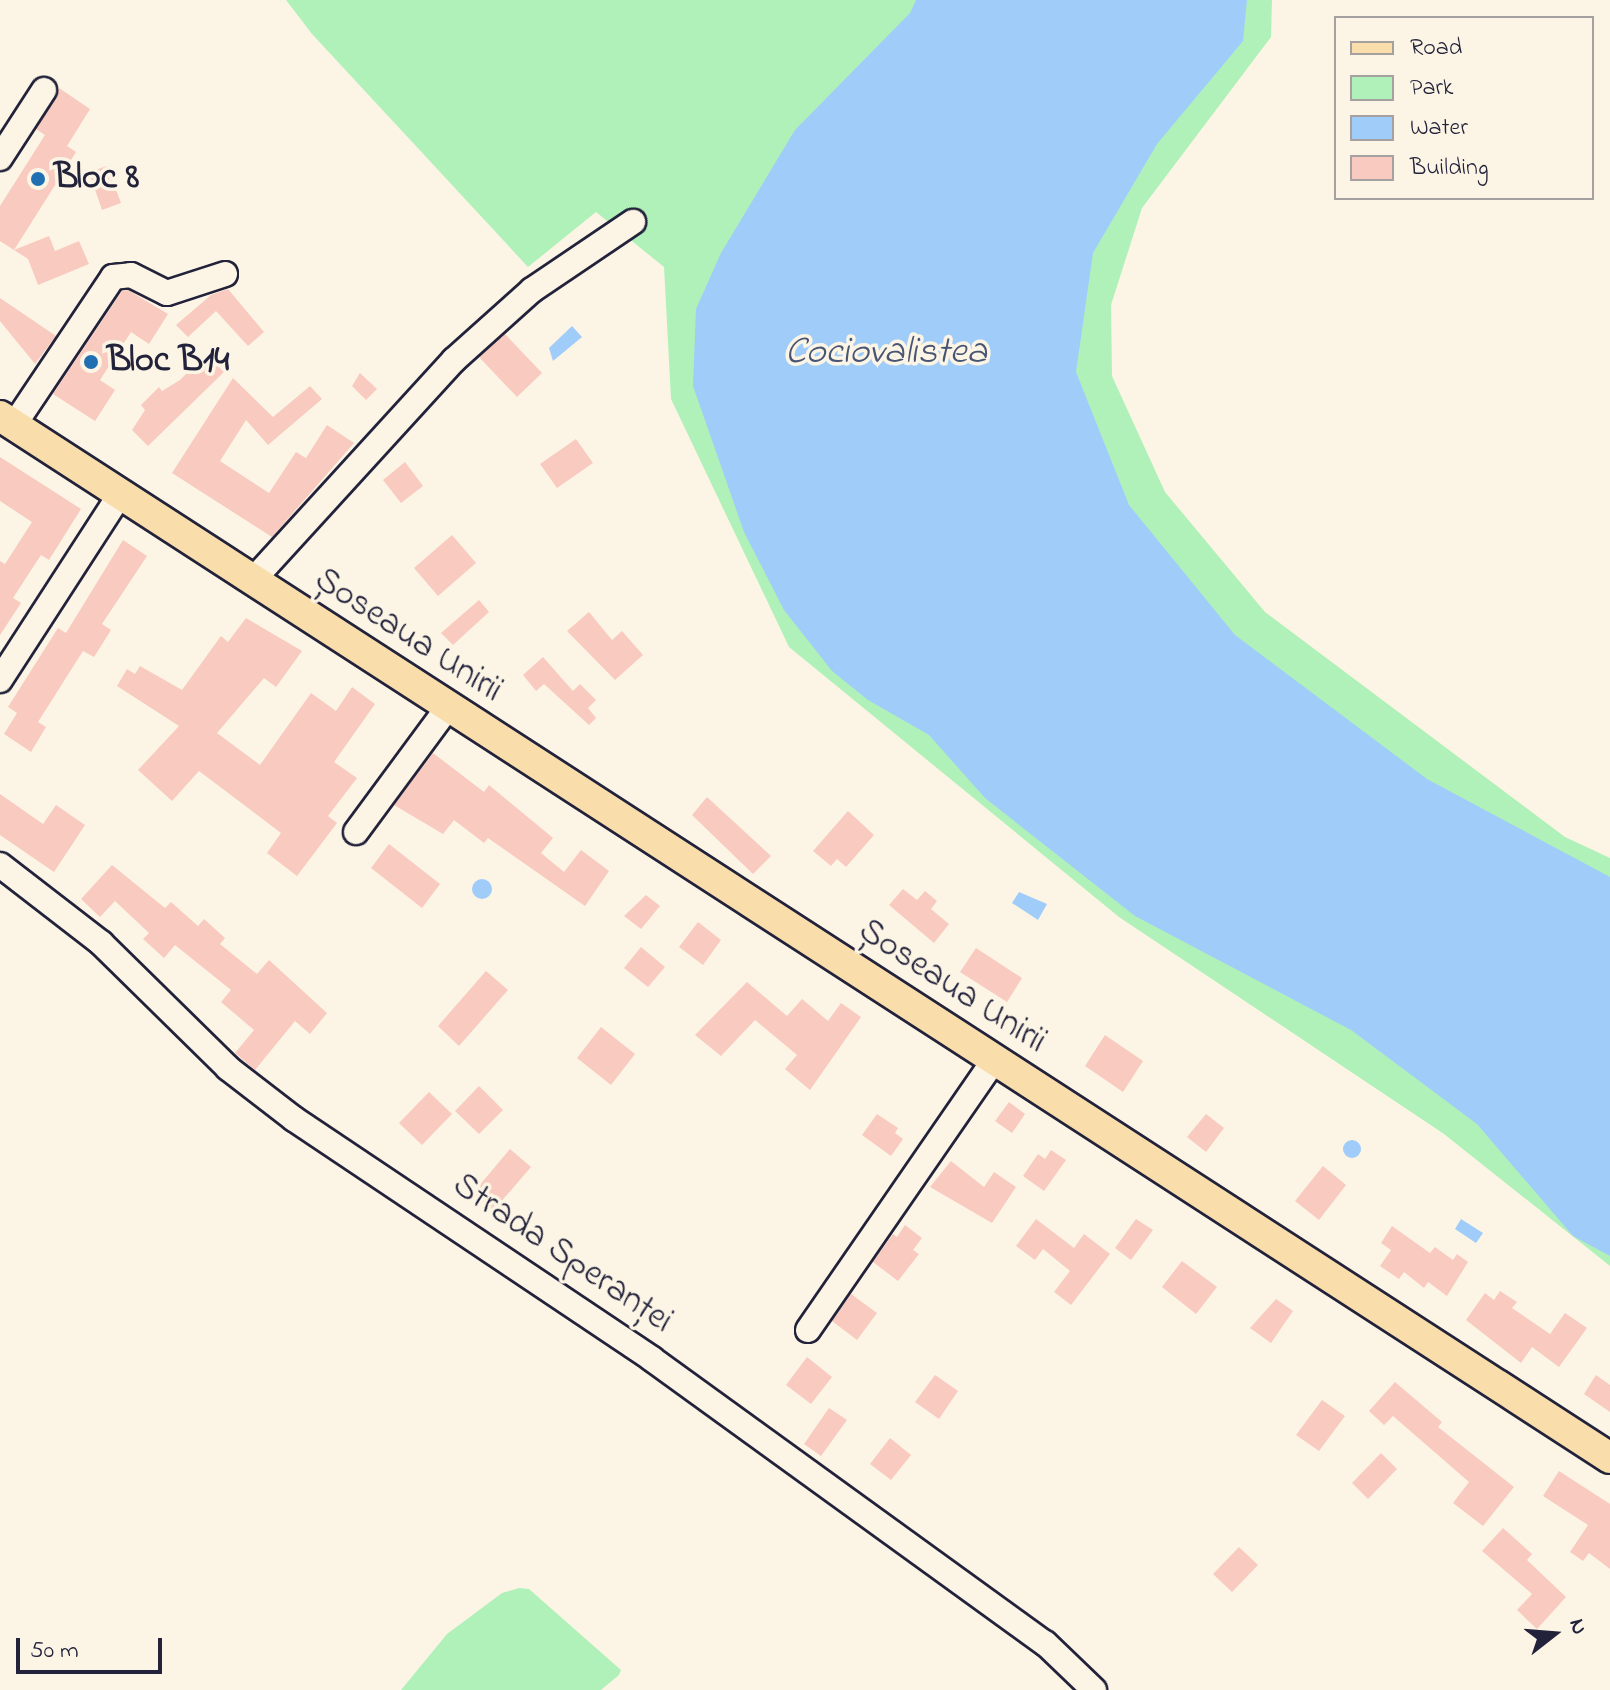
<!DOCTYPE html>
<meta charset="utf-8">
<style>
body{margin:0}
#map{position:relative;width:1610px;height:1690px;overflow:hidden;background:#fcf5e5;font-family:"Indie Flower",sans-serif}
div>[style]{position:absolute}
.green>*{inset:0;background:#b0f1b9}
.water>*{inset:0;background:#a0ccfa}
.round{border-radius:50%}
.building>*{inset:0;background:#f9cabf}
.roads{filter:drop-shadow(2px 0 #22223b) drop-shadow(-2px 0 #22223b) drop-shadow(0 2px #22223b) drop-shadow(0 -2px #22223b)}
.minor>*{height:24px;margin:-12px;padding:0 12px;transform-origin:12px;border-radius:12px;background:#fcf5e5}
.major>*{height:30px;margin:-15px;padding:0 15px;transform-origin:15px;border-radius:15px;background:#f9deab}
.dots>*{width:22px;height:22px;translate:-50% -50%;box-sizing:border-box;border:4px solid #fcf5e5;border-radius:50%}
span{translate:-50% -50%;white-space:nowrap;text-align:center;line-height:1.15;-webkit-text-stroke:7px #fcf5e5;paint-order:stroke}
.poi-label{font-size:36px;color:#22223b;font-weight:700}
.left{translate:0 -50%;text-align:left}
.street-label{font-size:36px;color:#22223b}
.water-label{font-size:38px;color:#485574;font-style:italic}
.legend{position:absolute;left:1334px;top:16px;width:260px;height:184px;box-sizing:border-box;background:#fcf5e5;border:2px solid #a5a1a1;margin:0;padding:10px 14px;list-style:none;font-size:24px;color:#22223b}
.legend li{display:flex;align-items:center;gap:16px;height:40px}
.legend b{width:40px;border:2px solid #a5a1a1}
.north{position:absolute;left:1514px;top:1594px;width:80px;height:80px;-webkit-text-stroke:6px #fcf5e5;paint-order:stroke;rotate:73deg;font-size:22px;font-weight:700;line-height:32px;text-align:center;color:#22223b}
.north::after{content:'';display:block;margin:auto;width:28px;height:36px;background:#22223b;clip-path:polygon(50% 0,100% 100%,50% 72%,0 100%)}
.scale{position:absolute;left:16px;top:1638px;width:146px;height:36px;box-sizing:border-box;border:4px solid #22223b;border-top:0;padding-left:10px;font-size:24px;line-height:28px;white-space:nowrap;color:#22223b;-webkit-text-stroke:6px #fcf5e5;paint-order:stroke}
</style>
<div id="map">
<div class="green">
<div style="clip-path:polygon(286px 0,1272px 0,1271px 37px,1142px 208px,1111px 305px,1112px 376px,1165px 492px,1265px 612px,1565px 837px,1610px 858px,1610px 1266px,1444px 1134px,1119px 917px,789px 647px,671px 399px,664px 267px,596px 212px,528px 267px,312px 34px)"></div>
<div style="clip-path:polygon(519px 1588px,529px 1589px,621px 1670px,619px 1675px,601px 1690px,401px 1690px,447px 1634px,502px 1593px)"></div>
</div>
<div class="water">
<div style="clip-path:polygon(916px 0,1247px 0,1243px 41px,1157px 144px,1093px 253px,1076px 372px,1129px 505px,1235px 635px,1427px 779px,1610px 877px,1610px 1256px,1573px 1236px,1477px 1124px,1351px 1030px,1135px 916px,985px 798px,929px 735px,868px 700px,832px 671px,784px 610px,744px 532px,693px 386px,696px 309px,721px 253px,795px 130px,910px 13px)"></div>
<div style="clip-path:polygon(572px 326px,582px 337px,553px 361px,549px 348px)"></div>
<div class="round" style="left:472px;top:879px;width:20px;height:20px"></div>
<div style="clip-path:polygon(1019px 892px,1047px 904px,1038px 920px,1012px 903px)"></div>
<div class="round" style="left:1343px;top:1140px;width:18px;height:18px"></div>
<div style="clip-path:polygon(1461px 1219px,1483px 1233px,1476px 1243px,1455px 1229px)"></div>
</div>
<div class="building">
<div style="clip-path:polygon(59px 88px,90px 109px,67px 146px,76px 152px,14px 250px,0 241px,0 206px,45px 135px,36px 129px)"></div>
<div style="clip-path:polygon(107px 166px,121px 203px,102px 210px,89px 172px)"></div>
<div style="clip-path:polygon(49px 236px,55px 251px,79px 241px,89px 264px,38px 285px,28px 259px,14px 250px)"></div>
<div style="clip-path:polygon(228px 289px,264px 332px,248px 346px,216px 311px,188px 337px,176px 325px,211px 295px)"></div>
<div style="clip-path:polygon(128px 290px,168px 314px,149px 344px,131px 332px,100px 380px,115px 390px,95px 421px,53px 394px,122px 291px)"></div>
<div style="clip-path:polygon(0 298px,56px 336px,35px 364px,0 321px)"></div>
<div style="clip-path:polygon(505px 334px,542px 373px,517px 397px,479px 357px)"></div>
<div style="clip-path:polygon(206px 354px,224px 372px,148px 446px,132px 430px,145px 410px,141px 405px,159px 387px,162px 391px,180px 380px)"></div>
<div style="clip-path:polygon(360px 373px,377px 389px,366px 400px,352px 386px)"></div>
<div style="clip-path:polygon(233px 378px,273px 417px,310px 386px,322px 399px,268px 445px,246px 420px,220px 461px,269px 493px,296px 452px,306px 458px,327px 425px,354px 443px,272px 537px,172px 473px)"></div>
<div style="clip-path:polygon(576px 439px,593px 463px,557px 488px,540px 464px)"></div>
<div style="clip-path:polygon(0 457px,81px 509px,49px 560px,41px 555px,13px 598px,21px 603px,0 635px,0 561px,5px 564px,32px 522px,0 501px)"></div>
<div style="clip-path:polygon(405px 462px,423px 486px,401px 503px,383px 480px)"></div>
<div style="clip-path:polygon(452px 535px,476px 563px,438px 596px,414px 568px)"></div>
<div style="clip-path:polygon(123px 540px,147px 556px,102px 624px,111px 630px,94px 657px,83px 651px,38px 722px,46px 727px,31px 752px,4px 734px,17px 713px,8px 707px,58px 628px,66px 633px)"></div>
<div style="clip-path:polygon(479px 600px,489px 612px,453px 645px,441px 633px)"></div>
<div style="clip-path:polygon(589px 612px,612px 640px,622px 631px,643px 655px,615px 680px,567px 631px)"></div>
<div style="clip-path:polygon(246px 618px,302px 651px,276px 687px,264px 678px,217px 733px,260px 765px,311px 693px,336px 711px,352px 687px,375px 704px,334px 762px,357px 778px,328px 816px,337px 823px,297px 876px,267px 853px,281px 833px,199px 771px,172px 801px,138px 770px,179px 726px,117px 686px,127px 669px,135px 674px,140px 666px,182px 690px,221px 636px,228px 642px)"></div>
<div style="clip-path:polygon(543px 657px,573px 691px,580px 684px,596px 700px,588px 708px,596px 718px,589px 725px,544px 684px,536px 691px,523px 675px)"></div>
<div style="clip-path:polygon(433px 753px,484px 792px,489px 785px,553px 838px,541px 853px,564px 872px,581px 850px,609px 871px,585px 906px,488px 838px,484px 843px,454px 820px,443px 834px,394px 805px)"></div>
<div style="clip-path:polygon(0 794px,43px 824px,56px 805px,85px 825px,54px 872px,0 835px)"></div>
<div style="clip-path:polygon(707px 797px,771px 856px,753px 874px,692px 815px)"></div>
<div style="clip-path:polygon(848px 811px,874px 835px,846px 867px,837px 859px,831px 866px,813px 851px)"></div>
<div style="clip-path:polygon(389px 844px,440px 884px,422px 908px,371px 868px)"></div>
<div style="clip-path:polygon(112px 865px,165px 908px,171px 902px,198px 926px,204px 919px,225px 938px,220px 944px,257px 974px,269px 960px,327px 1013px,310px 1034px,295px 1021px,255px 1070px,235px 1053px,254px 1030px,221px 1002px,231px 990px,175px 945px,164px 958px,143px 939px,149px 933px,115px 901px,100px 917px,81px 899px)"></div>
<div style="clip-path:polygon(903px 889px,917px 900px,925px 891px,937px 901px,931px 909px,949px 924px,934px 943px,889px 905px)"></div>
<div style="clip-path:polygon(646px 895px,660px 906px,641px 929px,624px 916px)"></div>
<div style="clip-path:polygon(698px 922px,721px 940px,703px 965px,679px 947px)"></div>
<div style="clip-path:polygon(641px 947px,665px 967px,648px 987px,624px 968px)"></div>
<div style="clip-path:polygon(976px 948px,1022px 978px,1007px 1002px,960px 972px)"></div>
<div style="clip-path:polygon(486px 971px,508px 990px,459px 1046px,438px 1026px)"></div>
<div style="clip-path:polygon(747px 982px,787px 1016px,802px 999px,828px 1021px,841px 1003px,861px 1017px,810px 1090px,785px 1069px,797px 1055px,755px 1020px,721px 1056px,695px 1035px)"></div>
<div style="clip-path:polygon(601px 1027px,635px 1054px,611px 1085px,577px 1058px)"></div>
<div style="clip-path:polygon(1105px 1035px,1143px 1061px,1123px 1092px,1085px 1066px)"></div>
<div style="clip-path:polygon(479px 1086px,503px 1110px,479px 1134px,455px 1111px)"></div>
<div style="clip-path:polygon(429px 1092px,452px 1114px,422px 1145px,399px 1123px)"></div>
<div style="clip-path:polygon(1009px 1102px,1025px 1114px,1012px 1133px,995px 1121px)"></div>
<div style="clip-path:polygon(877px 1114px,898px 1128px,895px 1133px,903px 1139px,891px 1156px,862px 1135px)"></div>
<div style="clip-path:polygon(1206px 1114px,1224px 1128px,1206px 1152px,1187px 1137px)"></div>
<div style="clip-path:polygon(510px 1149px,531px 1167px,493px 1211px,473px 1193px)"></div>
<div style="clip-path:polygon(1051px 1150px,1066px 1160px,1044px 1191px,1023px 1176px,1038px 1154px,1045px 1159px)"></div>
<div style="clip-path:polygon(951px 1161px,984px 1187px,994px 1172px,1016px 1187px,992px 1223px,930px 1187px)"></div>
<div style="clip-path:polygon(1323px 1166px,1346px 1185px,1319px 1220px,1295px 1201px)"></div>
<div style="clip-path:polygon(1036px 1219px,1074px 1248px,1084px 1234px,1110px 1254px,1071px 1305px,1054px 1292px,1070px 1271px,1043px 1249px,1035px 1260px,1016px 1246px)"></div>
<div style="clip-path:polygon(1136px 1219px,1153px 1230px,1131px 1260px,1115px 1248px)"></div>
<div style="clip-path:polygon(905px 1225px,922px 1238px,913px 1250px,919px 1254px,898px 1281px,873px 1262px,893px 1234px,897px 1237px)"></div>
<div style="clip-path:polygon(1392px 1226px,1430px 1253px,1435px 1247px,1453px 1260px,1457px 1254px,1468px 1262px,1447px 1296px,1428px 1282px,1424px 1288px,1404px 1272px,1399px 1279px,1380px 1266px,1391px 1250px,1381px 1243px)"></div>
<div style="clip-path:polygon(1182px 1261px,1217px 1287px,1196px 1314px,1162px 1287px)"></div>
<div style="clip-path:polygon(1500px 1291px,1517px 1302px,1512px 1308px,1550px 1334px,1565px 1313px,1587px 1328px,1559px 1367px,1532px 1347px,1521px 1363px,1466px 1320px,1485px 1293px,1494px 1300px)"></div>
<div style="clip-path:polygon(851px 1294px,877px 1313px,857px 1340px,832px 1321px)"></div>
<div style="clip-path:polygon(1276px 1299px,1293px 1311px,1271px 1343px,1250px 1328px)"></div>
<div style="clip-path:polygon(807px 1357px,832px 1377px,811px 1404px,786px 1385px)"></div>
<div style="clip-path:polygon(935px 1375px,958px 1391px,939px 1419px,915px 1402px)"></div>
<div style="clip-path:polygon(1596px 1375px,1610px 1385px,1610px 1412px,1584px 1394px)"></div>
<div style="clip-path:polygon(1395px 1382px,1442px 1422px,1438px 1427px,1514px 1487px,1483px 1526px,1453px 1503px,1469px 1482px,1393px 1416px,1384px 1425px,1369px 1411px)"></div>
<div style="clip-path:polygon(1322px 1400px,1345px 1416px,1319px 1451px,1296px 1435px)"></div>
<div style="clip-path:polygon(829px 1408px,847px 1420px,821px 1456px,804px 1444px)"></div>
<div style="clip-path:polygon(890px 1438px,911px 1455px,891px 1480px,870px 1464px)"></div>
<div style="clip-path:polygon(1381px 1453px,1397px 1469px,1368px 1499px,1352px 1483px)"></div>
<div style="clip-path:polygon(1559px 1471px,1610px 1504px,1610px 1569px,1589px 1553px,1583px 1561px,1570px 1552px,1588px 1525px,1543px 1496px)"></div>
<div style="clip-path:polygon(1503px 1528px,1532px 1554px,1527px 1560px,1566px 1597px,1537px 1629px,1517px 1610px,1532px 1594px,1482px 1551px)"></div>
<div style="clip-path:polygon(1239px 1547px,1258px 1565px,1232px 1592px,1213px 1574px)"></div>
</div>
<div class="roads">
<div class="minor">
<div style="left:0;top:158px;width:81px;rotate:-57.1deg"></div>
<div style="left:14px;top:425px;width:178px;rotate:-56.2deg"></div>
<div style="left:113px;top:277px;width:18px;rotate:-6deg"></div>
<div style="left:131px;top:275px;width:40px;rotate:26.6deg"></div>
<div style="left:167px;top:293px;width:61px;rotate:-18.1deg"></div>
<div style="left:253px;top:580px;width:298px;rotate:-47.6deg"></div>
<div style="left:454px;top:360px;width:105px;rotate:-41.9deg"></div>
<div style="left:532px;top:290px;width:122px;rotate:-34deg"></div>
<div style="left:0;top:680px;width:223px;rotate:-57.1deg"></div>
<div style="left:356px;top:832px;width:155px;rotate:-53.6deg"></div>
<div style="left:0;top:865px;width:128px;rotate:37.7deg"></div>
<div style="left:101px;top:943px;width:178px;rotate:44.5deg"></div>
<div style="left:228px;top:1068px;width:83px;rotate:37.7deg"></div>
<div style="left:294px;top:1119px;width:431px;rotate:33.8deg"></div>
<div style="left:652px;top:1359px;width:485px;rotate:35.9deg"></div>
<div style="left:1045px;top:1643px;width:68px;rotate:43.8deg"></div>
<div style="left:808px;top:1330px;width:329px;rotate:-55.4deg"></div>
</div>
<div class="major">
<div style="left:0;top:416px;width:1918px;rotate:32.91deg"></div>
</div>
</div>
<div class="dots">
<div style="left:38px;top:179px;background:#1f6fb2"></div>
<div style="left:91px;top:362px;background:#1f6fb2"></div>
</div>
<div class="poi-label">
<span class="left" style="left:54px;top:179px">Bloc 8</span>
<span class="left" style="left:107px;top:362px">Bloc B14</span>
</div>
<div class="street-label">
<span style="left:408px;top:636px;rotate:33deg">Șoseaua Unirii</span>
<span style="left:952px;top:987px;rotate:33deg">Șoseaua Unirii</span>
<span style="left:562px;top:1254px;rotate:34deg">Strada Speranței</span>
</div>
<div class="water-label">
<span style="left:886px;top:354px">Cociovalistea</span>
</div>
<ul class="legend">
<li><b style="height:10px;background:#f9deab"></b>Road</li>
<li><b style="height:22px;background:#b0f1b9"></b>Park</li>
<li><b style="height:22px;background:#a0ccfa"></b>Water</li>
<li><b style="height:22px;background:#f9cabf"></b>Building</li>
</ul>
<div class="north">N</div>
<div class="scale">50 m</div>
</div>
